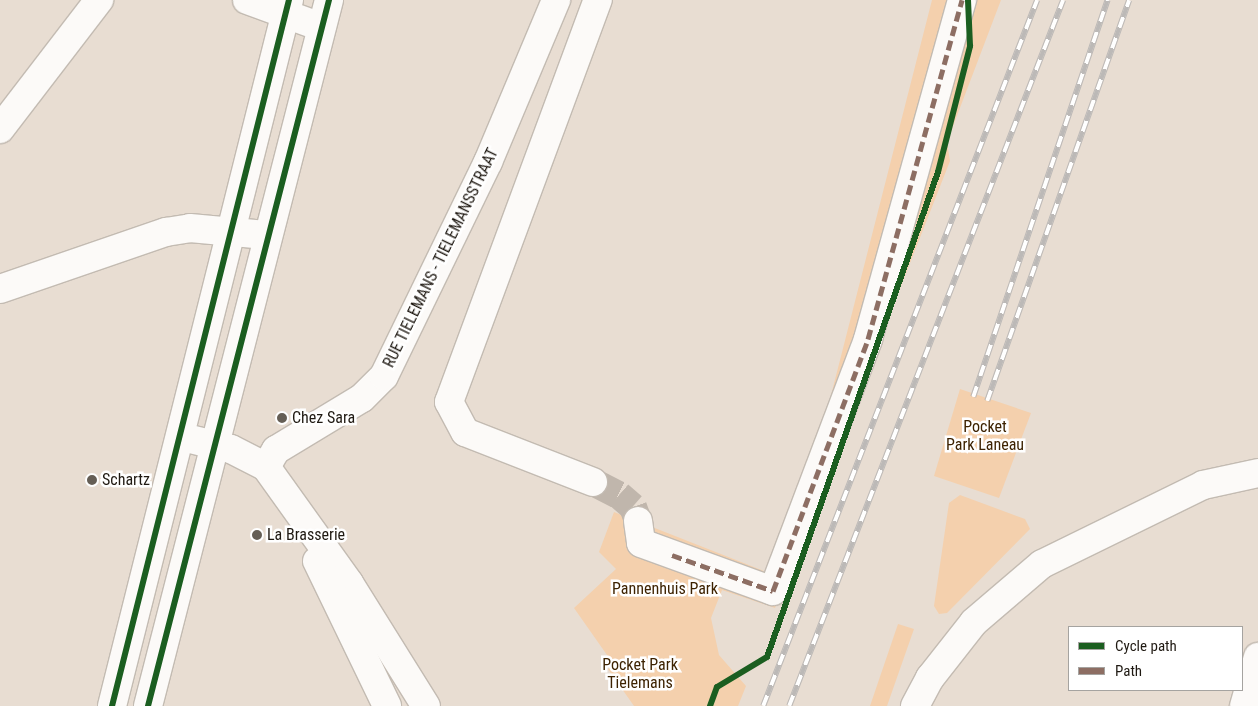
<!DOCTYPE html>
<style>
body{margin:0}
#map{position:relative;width:1258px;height:706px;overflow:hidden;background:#e8ddd2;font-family:"Roboto Condensed",sans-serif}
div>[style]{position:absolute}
.green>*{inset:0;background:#f4d0ad}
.minor-tunnel>*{height:28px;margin-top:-14px;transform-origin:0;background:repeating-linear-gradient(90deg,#c0b6ac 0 28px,transparent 0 42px)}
.roads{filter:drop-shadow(1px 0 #c3bbb2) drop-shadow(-1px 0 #c3bbb2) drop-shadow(0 1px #c3bbb2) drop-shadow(0 -1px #c3bbb2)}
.minor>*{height:28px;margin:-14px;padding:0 14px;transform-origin:14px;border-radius:14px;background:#fcfaf8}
.major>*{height:28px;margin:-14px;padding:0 14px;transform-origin:14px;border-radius:14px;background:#fcfaf8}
.rail>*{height:5.5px;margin-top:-2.75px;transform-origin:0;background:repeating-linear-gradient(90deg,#fff 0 11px,#bcb9b7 0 22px);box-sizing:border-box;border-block:1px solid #bcb9b7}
.quiet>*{height:5px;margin-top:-2.5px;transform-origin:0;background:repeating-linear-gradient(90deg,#8d6e63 0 10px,transparent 0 15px)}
.cycleway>*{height:6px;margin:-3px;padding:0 3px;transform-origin:3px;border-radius:3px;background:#1b5e20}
.dots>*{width:14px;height:14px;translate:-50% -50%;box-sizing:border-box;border:2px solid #fff;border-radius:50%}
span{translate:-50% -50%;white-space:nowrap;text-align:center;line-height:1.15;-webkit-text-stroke:5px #fff;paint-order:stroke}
.street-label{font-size:16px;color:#1f1912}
.poi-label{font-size:16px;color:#1f1912}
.left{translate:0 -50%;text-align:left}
.park-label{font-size:16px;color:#3d2201}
.legend{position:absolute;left:1068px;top:626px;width:175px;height:65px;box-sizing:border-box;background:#fff;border:1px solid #a5a3a0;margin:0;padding:6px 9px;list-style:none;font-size:15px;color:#1f1912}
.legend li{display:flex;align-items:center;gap:10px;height:25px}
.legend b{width:25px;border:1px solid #a5a3a0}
</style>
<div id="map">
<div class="green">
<div style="clip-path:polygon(932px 0,1001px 0,947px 142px,950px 161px,775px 608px,722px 590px,711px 618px,719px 655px,746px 686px,738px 706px,634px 706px,608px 669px,614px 665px,574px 608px,616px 569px,599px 552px,614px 512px,769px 573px,816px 454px)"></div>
<div style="clip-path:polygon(960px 389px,1031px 413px,999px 498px,934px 476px)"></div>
<div style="clip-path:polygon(960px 495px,1025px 519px,1030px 529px,947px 613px,939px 614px,934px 606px,949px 503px)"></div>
<div style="clip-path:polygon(898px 624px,914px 629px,887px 706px,870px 706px)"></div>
</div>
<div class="minor-tunnel">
<div style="left:593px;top:482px;width:29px;rotate:27deg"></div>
<div style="left:619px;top:495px;width:18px;rotate:41deg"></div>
<div style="left:633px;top:507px;width:15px;rotate:70deg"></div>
</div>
<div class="roads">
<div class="minor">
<div style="left:247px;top:0;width:79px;rotate:20deg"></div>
<div style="left:0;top:129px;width:163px;rotate:-52.5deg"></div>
<div style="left:0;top:289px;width:176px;rotate:-19deg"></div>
<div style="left:166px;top:232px;width:24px;rotate:-9deg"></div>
<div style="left:190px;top:228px;width:76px;rotate:5.3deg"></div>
<div style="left:182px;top:437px;width:50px;rotate:13.8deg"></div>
<div style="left:231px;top:449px;width:39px;rotate:27deg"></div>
<div style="left:266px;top:467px;width:143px;rotate:54.4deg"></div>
<div style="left:349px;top:583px;width:145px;rotate:58deg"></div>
<div style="left:266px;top:467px;width:20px;rotate:-60deg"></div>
<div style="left:276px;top:450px;width:100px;rotate:-31.2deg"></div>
<div style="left:362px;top:398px;width:31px;rotate:-45deg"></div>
<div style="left:384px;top:376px;width:238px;rotate:-64.1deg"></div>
<div style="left:488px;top:162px;width:176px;rotate:-67.2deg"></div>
<div style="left:593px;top:482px;width:137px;rotate:-158.7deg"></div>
<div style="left:465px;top:432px;width:34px;rotate:-118deg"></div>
<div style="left:449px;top:402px;width:429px;rotate:-69.7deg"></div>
<div style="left:638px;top:521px;width:22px;rotate:82deg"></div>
<div style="left:641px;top:543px;width:140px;rotate:20deg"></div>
<div style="left:773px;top:591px;width:269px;rotate:-69.3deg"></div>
<div style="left:868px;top:339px;width:352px;rotate:-74.5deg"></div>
<div style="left:317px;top:561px;width:161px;rotate:64.2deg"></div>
<div style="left:915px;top:706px;width:32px;rotate:-62deg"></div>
<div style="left:930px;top:678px;width:71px;rotate:-51.8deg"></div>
<div style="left:974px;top:622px;width:89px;rotate:-40.5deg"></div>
<div style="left:1042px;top:564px;width:179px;rotate:-26.1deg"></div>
<div style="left:1203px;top:485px;width:56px;rotate:-12.3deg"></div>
<div style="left:1244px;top:706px;width:51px;rotate:-74.1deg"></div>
</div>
<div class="major">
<div style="left:112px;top:706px;width:728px;rotate:-75.93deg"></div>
<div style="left:148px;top:706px;width:729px;rotate:-75.62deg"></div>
</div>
</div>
<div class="rail">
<div style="left:973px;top:397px;width:419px;rotate:-71.3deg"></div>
<div style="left:987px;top:401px;width:425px;rotate:-70.5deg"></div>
<div style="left:763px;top:706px;width:757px;rotate:-68.79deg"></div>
<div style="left:789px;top:706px;width:757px;rotate:-68.79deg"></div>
</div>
<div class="quiet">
<div style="left:672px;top:555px;width:107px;rotate:19.6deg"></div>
<div style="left:773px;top:591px;width:269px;rotate:-69.3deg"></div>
<div style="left:868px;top:339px;width:352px;rotate:-74.5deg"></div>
</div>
<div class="cycleway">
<div style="left:112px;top:706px;width:728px;rotate:-75.93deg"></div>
<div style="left:148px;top:706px;width:729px;rotate:-75.62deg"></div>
<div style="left:710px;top:706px;width:20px;rotate:-70deg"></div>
<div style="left:717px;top:687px;width:58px;rotate:-31deg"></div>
<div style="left:767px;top:657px;width:514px;rotate:-70.58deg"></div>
<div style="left:938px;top:172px;width:130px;rotate:-75.7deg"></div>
<div style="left:970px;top:46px;width:46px;rotate:-92.5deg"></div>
</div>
<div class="dots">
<div style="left:282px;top:418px;background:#655e55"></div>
<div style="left:92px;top:480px;background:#655e55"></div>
<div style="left:257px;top:535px;background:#655e55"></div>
</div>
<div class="street-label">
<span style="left:441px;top:258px;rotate:-64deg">RUE TIELEMANS - TIELEMANSSTRAAT</span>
</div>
<div class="poi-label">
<span class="left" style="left:292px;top:418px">Chez Sara</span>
<span class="left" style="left:102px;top:480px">Schartz</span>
<span class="left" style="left:267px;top:535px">La Brasserie</span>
</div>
<div class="park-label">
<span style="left:985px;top:436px">Pocket<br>Park Laneau</span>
<span style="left:665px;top:589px">Pannenhuis Park</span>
<span style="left:640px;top:674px">Pocket Park<br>Tielemans</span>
</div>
<ul class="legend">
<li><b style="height:6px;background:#1b5e20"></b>Cycle path</li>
<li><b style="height:6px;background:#8d6e63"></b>Path</li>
</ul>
</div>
